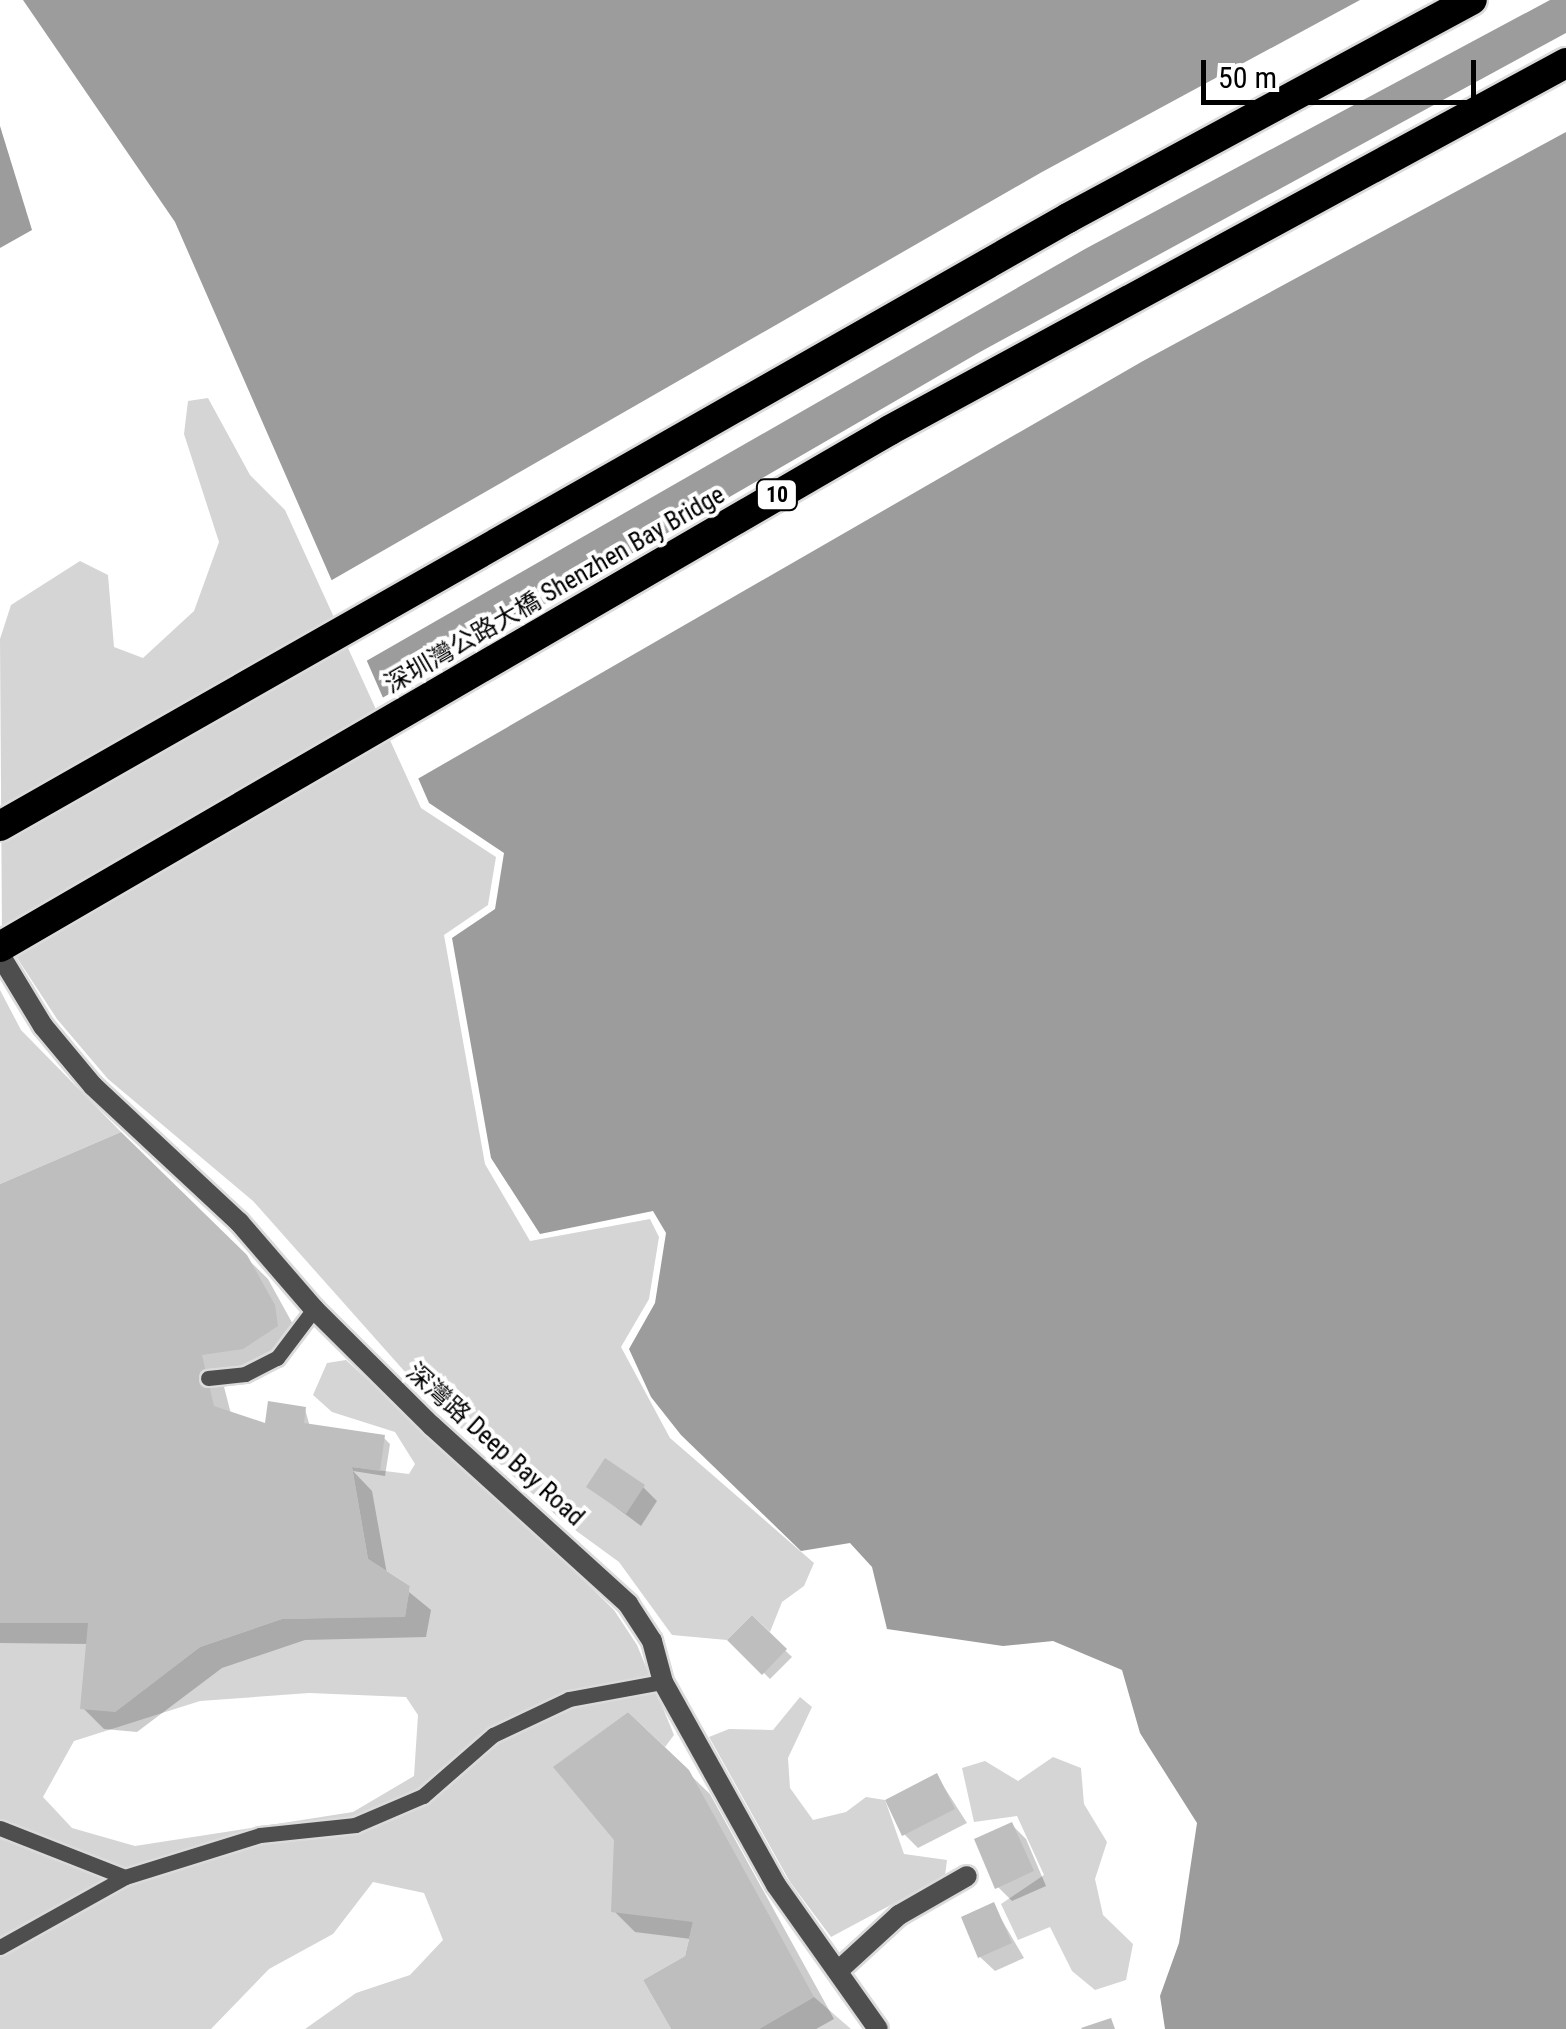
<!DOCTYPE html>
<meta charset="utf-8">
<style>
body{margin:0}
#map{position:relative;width:1566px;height:2029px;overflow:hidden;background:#fff;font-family:"Roboto Condensed","Noto Sans SC",sans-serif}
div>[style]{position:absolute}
.green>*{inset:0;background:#d5d5d5}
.water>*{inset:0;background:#9c9c9c}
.pier>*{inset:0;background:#fff}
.shadow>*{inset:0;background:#0003}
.building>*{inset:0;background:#bebebe}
.roads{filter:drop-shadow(2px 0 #dbdbdb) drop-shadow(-2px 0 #dbdbdb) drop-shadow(0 2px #dbdbdb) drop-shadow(0 -2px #dbdbdb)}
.service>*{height:15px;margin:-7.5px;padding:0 7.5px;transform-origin:7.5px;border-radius:7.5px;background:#4e4e4e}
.minor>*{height:20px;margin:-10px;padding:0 10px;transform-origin:10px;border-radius:10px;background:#4e4e4e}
.tertiary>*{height:20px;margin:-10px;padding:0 10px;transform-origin:10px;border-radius:10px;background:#4e4e4e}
.motorway>*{height:30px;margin:-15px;padding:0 15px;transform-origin:15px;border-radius:15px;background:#000}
span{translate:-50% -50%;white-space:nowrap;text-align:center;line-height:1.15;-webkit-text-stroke:8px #fff;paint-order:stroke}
.shield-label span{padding:2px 8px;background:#fff;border:2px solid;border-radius:8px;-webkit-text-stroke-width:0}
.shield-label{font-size:22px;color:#000;font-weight:700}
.street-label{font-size:25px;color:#000}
.scale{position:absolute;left:1201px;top:60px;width:275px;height:45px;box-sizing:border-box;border:5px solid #000;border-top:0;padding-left:12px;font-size:30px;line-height:35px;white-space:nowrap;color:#000;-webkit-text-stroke:8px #fff;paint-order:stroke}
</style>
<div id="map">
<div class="green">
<div style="clip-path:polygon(208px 398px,250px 475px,285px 510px,421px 808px,496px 857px,488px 905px,444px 935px,485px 1164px,530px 1241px,650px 1219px,659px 1237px,649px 1299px,621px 1347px,670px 1438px,814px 1563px,804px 1586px,782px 1602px,770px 1632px,752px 1615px,727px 1640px,672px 1635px,619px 1562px,560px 1519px,430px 1400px,253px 1201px,108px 1079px,57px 1019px,2px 935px,0 639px,11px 605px,80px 561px,108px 575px,114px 647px,143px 658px,194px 611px,219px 542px,184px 434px,188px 401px)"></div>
<div style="clip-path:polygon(0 990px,21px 1030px,121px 1132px,0 1184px)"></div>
<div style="clip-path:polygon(evenodd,346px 1360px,554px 1551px,614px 1610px,637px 1645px,674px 1735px,665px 1747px,628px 1712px,554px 1767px,693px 1922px,685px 1956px,643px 1980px,671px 2029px,305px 2029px,356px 1993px,410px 1975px,443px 1940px,424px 1893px,373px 1882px,333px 1934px,269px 1969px,211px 2029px,0 2029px,0 1623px,88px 1623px,115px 1712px,200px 1647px,282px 1619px,405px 1616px,410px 1586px,368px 1559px,352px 1467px,409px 1474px,415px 1464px,395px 1432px,332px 1412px,313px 1395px,327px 1363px,346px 1360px,309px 1693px,406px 1697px,418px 1715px,414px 1776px,353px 1812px,135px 1846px,72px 1828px,43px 1797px,74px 1741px,200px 1701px,309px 1693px)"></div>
<div style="clip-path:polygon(800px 1697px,812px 1707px,788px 1758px,790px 1788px,813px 1820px,846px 1812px,866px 1797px,885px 1800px,904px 1854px,947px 1860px,945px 1876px,831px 1937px,790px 1882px,709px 1737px,729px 1729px,773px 1730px)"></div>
<div style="clip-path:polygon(1053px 1757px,1081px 1768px,1084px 1804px,1107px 1842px,1095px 1879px,1103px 1915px,1133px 1944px,1126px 1980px,1095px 1990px,1072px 1971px,1050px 1927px,1018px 1940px,1001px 1904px,1044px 1875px,1017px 1816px,974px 1822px,962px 1768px,985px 1761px,1018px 1781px)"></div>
<div style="clip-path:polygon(814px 1997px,851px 2029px,759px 2029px)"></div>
</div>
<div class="water">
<div style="clip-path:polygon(23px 0,1566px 0,1566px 2029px,1165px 2029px,1160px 1996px,1179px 1943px,1197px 1823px,1140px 1733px,1122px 1670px,1053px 1641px,1003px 1646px,887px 1629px,872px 1567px,850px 1543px,801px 1551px,681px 1435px,651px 1397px,629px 1349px,655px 1303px,666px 1233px,653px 1211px,540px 1234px,491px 1158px,452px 938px,495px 909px,504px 853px,429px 803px,175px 222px)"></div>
<div style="clip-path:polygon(0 126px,32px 230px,0 248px)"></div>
</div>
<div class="pier">
<div style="clip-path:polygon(1360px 0,1550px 0,1085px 249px,361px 664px,325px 584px,1042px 172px)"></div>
<div style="clip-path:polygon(1566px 33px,1566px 132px,1143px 361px,414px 781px,377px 701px,980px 352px)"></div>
</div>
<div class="shadow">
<div style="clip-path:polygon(121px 1135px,268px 1279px,295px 1328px,298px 1348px,265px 1370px,221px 1375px,231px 1414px,267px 1426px,305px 1409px,310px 1427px,383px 1437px,390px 1444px,385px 1476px,353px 1471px,372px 1491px,387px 1574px,431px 1610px,426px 1637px,305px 1640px,222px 1668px,137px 1732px,104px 1729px,83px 1708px,89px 1644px,0 1643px,0 1187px)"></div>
<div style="clip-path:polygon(589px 1487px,643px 1487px,657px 1501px,641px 1526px)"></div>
<div style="clip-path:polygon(752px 1618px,792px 1657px,770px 1679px,731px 1640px)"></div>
<div style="clip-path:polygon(628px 1715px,710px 1794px,834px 2019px,816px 2029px,674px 2029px,691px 1939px,635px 1932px,614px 1911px)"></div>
<div style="clip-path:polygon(937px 1776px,967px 1823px,918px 1848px,904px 1834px)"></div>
<div style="clip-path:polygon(1012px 1825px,1026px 1839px,1046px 1886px,1012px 1901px,998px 1887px)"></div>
<div style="clip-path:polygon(993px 1905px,1024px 1958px,995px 1971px,980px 1957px)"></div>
</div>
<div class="building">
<div style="clip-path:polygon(121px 1132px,247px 1255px,275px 1305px,278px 1326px,243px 1349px,202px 1355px,214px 1406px,265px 1423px,268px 1401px,306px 1407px,304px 1423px,385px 1435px,380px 1471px,352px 1467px,368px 1559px,410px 1586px,405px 1617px,282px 1619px,200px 1647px,115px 1712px,80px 1709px,88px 1623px,0 1623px,0 1184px)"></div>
<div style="clip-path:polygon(605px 1458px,645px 1485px,626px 1514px,586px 1487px)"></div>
<div style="clip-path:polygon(752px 1615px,787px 1649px,762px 1675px,727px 1640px)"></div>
<div style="clip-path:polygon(628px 1712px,689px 1770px,814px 1997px,759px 2029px,671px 2029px,643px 1980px,685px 1956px,693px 1922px,611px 1912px,614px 1840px,553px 1767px)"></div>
<div style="clip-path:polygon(937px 1773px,955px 1809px,902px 1836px,885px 1800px)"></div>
<div style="clip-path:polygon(1012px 1822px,1034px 1871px,995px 1889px,974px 1839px)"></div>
<div style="clip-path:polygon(994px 1902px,1012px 1943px,978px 1958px,961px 1917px)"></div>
<div style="clip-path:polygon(1111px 2018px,1115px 2029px,1082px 2029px,1081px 2028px)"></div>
</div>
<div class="roads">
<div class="service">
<div style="left:208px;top:1378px;width:37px;rotate:-6deg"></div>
<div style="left:245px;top:1374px;width:36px;rotate:-27deg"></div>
<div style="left:277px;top:1358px;width:61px;rotate:-52.9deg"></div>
<div style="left:0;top:1828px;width:134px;rotate:21.4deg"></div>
<div style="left:0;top:1947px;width:143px;rotate:-29.2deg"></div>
<div style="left:125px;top:1877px;width:141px;rotate:-17.3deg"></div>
<div style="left:260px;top:1835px;width:96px;rotate:-6deg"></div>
<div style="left:355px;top:1825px;width:74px;rotate:-23.1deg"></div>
<div style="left:423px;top:1796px;width:93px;rotate:-41.1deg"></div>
<div style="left:493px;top:1735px;width:84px;rotate:-25.3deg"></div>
<div style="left:569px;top:1699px;width:96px;rotate:-10.3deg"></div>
</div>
<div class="minor">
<div style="left:838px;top:1971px;width:83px;rotate:-42.6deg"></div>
<div style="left:899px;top:1915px;width:78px;rotate:-29.8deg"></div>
</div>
<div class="tertiary">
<div style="left:0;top:955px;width:83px;rotate:58.8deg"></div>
<div style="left:43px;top:1026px;width:78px;rotate:50.2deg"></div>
<div style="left:93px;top:1086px;width:200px;rotate:43deg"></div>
<div style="left:239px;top:1222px;width:115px;rotate:49.2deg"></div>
<div style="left:314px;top:1309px;width:166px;rotate:44.8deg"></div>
<div style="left:432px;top:1426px;width:265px;rotate:42.2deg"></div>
<div style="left:628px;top:1604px;width:44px;rotate:57deg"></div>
<div style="left:652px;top:1641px;width:42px;rotate:75deg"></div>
<div style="left:663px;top:1682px;width:232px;rotate:60.9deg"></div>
<div style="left:776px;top:1885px;width:176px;rotate:54.7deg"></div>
</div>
<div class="motorway">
<div style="left:0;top:826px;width:1229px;rotate:-29.65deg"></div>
<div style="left:1068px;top:218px;width:459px;rotate:-28.4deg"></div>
<div style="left:0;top:947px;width:1029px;rotate:-30.15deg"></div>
<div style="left:890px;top:430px;width:769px;rotate:-28.5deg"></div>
</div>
</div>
<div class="shield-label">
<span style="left:777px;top:495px">10</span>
</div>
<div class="street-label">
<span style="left:555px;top:590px;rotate:-30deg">深圳灣公路大橋 Shenzhen Bay Bridge</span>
<span style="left:495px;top:1445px;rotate:42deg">深灣路 Deep Bay Road</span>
</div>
<div class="scale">50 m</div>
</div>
